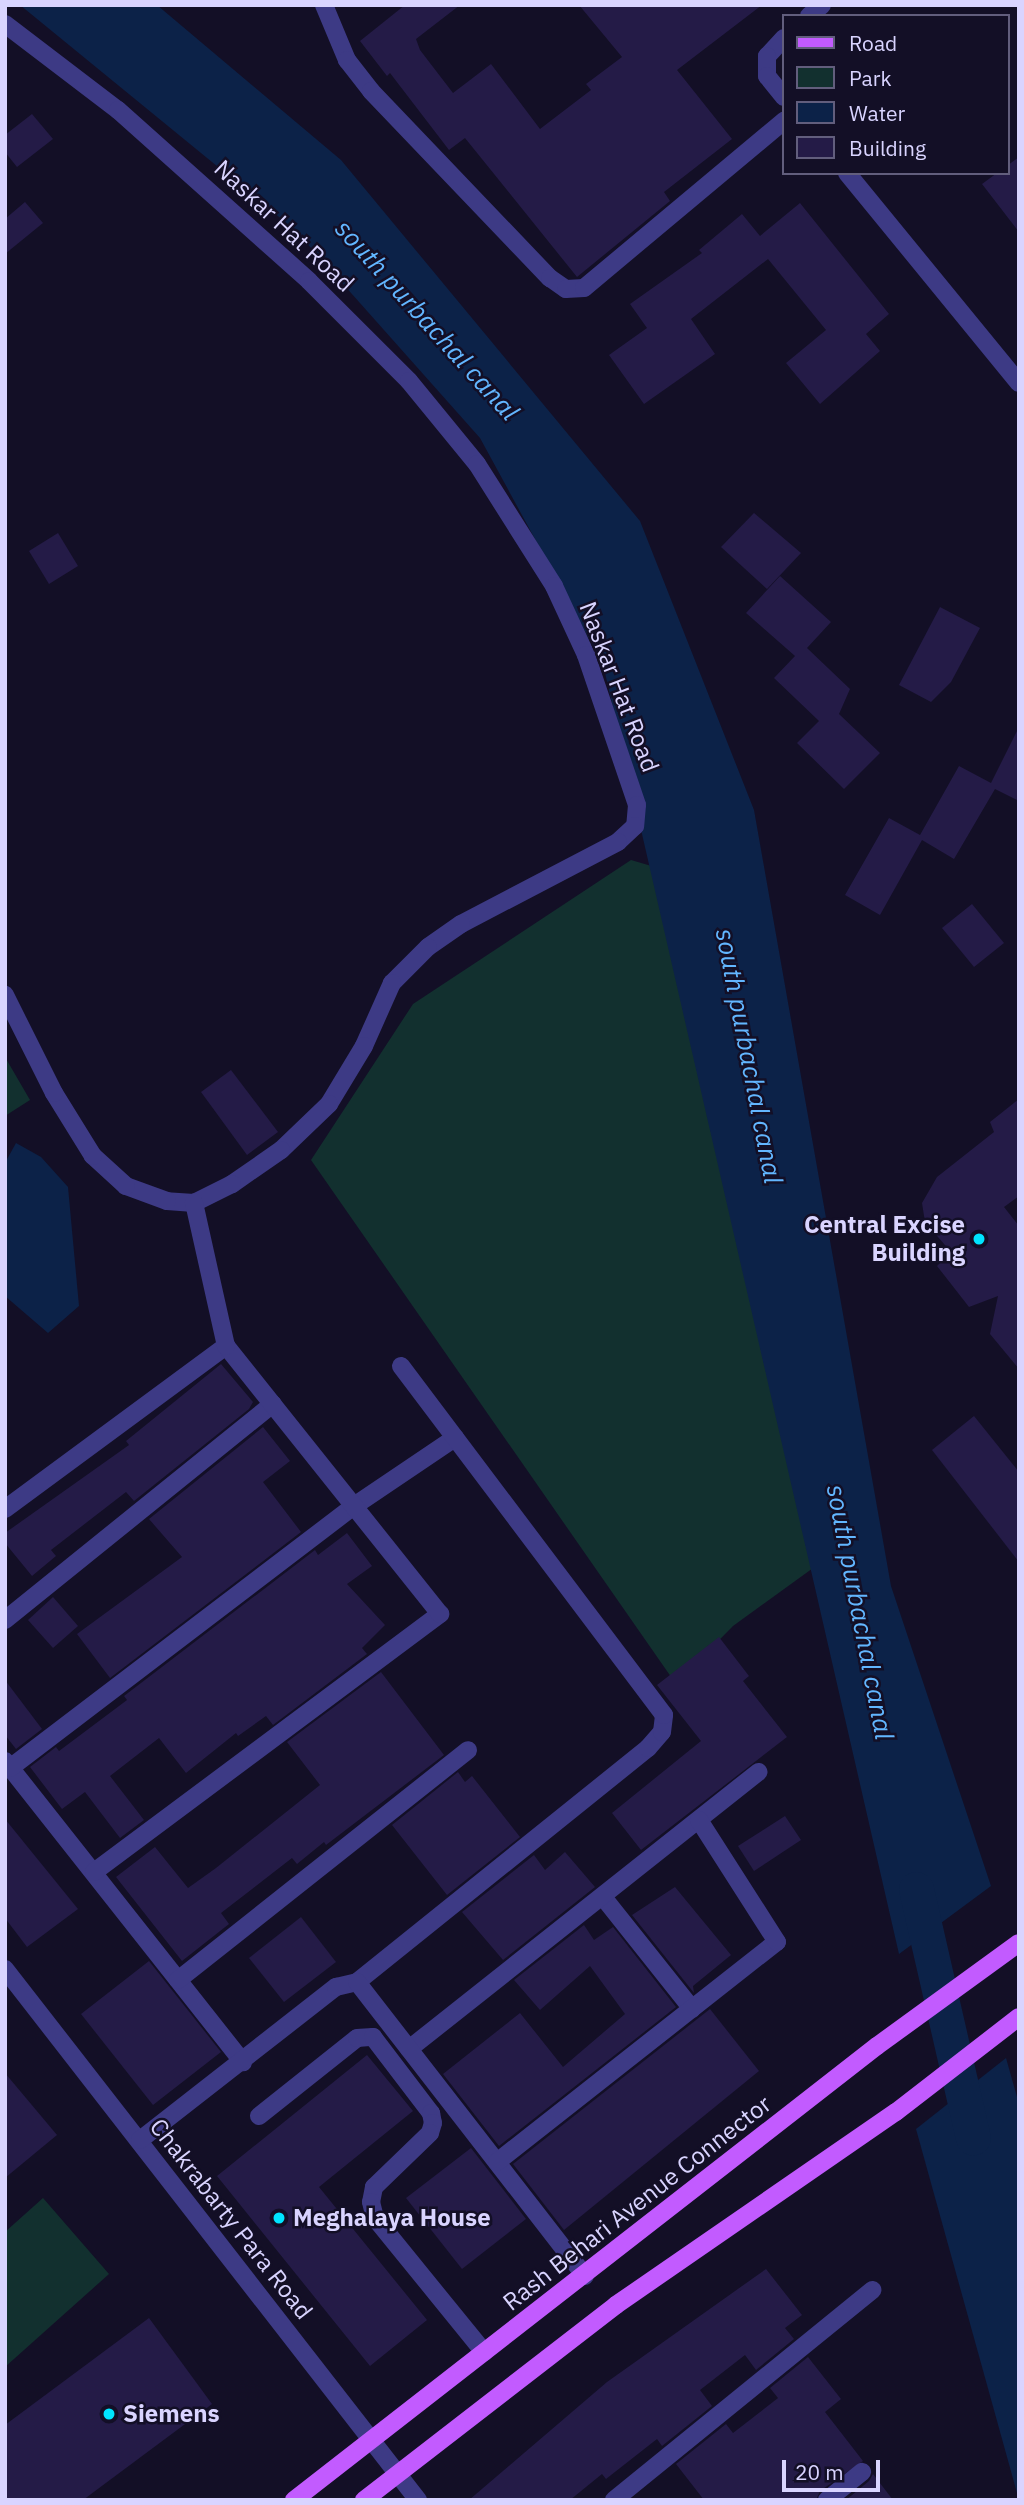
<!DOCTYPE html>
<style>
body{margin:0}
#map{position:relative;width:1024px;height:2505px;overflow:hidden;background:#130f26;font-family:"IBM Plex Sans",sans-serif}
div>[style]{position:absolute}
.green>*{inset:0;background:#12302f}
.water>*{inset:0;background:#0c2248}
.canal>*{height:35px;margin:-17.5px;padding:0 17.5px;transform-origin:17.5px;border-radius:17.5px;background:#0c2248}
.building>*{inset:0;background:#241b47}
.street>*{height:18px;margin:-9px;padding:0 9px;transform-origin:9px;border-radius:9px;background:#3d3a85}
.primary>*{height:18px;margin:-9px;padding:0 9px;transform-origin:9px;border-radius:9px;background:#c25bff}
.dots>*{width:19px;height:19px;translate:-50% -50%;box-sizing:border-box;border:4px solid #130f26;border-radius:50%}
span{translate:-50% -50%;white-space:nowrap;text-align:center;line-height:1.15;-webkit-text-stroke:5px #130f26;paint-order:stroke}
.street-label{font-size:24px;color:#d9d4ff}
.poi-label{font-size:24px;color:#d9d4ff;font-weight:700}
.right{translate:-100% -50%;text-align:right}
.left{translate:0 -50%;text-align:left}
.water-label{font-size:26px;color:#62b6ff;font-style:italic}
.frame{position:absolute;inset:0;border:7px solid #d9d4ff;pointer-events:none}
.legend{position:absolute;left:782px;top:14px;width:228px;height:161px;box-sizing:border-box;background:#130f26;border:2px solid #625e7d;margin:0;padding:9px 12px;list-style:none;font-size:21px;color:#d9d4ff}
.legend li{display:flex;align-items:center;gap:14px;height:35px}
.legend b{width:35px;border:2px solid #625e7d}
.scale{position:absolute;left:782px;top:2460px;width:98px;height:32px;box-sizing:border-box;border:4px solid #d9d4ff;border-top:0;padding-left:9px;font-size:21px;line-height:24px;white-space:nowrap;color:#d9d4ff;-webkit-text-stroke:5px #130f26;paint-order:stroke}
</style>
<div id="map">
<div class="green">
<div style="clip-path:polygon(631px 860px,716px 885px,849px 1542px,733px 1626px,676px 1684px,311px 1160px,413px 1004px)"></div>
<div style="clip-path:polygon(5px 1057px,30px 1100px,5px 1116px)"></div>
<div style="clip-path:polygon(43px 2198px,109px 2274px,5px 2367px,5px 2232px)"></div>
</div>
<div class="water">
<div style="clip-path:polygon(20px 5px,157px 5px,341px 160px,640px 521px,754px 810px,891px 1586px,991px 1886px,899px 1954px,603px 664px,480px 438px,295px 230px)"></div>
<div style="clip-path:polygon(16px 1143px,41px 1157px,68px 1187px,79px 1306px,48px 1333px,5px 1296px,5px 1163px)"></div>
<div style="clip-path:polygon(1006px 2058px,1019px 2104px,1019px 2500px,916px 2129px)"></div>
</div>
<div class="canal">
<div style="left:916px;top:1889px;width:255px;rotate:77.1deg"></div>
</div>
<div class="building">
<div style="clip-path:polygon(405px 5px,460px 5px,416px 39px,420px 50px,453px 93px,491px 64px,540px 129px,591px 90px,586px 84px,622px 57px,579px 5px,762px 5px,677px 70px,732px 139px,664px 192px,670px 201px,577px 277px,465px 138px,449px 150px,390px 73px,387px 76px,360px 41px)"></div>
<div style="clip-path:polygon(32px 114px,53px 139px,17px 167px,5px 152px,5px 135px)"></div>
<div style="clip-path:polygon(1019px 157px,1019px 232px,982px 184px,997px 173px,1008px 173px,1008px 165px)"></div>
<div style="clip-path:polygon(25px 202px,43px 223px,5px 254px,5px 219px)"></div>
<div style="clip-path:polygon(800px 203px,889px 314px,866px 334px,880px 351px,820px 404px,786px 363px,826px 330px,768px 259px,691px 319px,715px 354px,644px 404px,609px 355px,647px 328px,630px 304px,702px 253px,699px 250px,742px 214px,760px 236px)"></div>
<div style="clip-path:polygon(754px 513px,801px 553px,767px 589px,721px 547px)"></div>
<div style="clip-path:polygon(58px 533px,78px 566px,49px 584px,29px 551px)"></div>
<div style="clip-path:polygon(780px 576px,831px 622px,807px 648px,850px 689px,839px 714px,880px 753px,844px 789px,797px 743px,819px 721px,774px 678px,795px 656px,746px 613px)"></div>
<div style="clip-path:polygon(940px 607px,980px 628px,951px 682px,931px 702px,899px 685px)"></div>
<div style="clip-path:polygon(1019px 727px,1019px 801px,995px 789px,954px 859px,922px 840px,880px 915px,845px 895px,889px 818px,920px 835px,959px 766px,991px 783px)"></div>
<div style="clip-path:polygon(972px 904px,1004px 943px,974px 967px,942px 928px)"></div>
<div style="clip-path:polygon(231px 1070px,278px 1132px,247px 1155px,201px 1092px)"></div>
<div style="clip-path:polygon(1019px 1099px,1019px 1196px,1004px 1207px,1019px 1226px,1019px 1369px,990px 1334px,998px 1296px,969px 1307px,937px 1266px,951px 1252px,925px 1222px,922px 1203px,937px 1177px,994px 1132px,990px 1122px)"></div>
<div style="clip-path:polygon(221px 1364px,253px 1402px,249px 1409px,134px 1501px,126px 1492px,51px 1550px,56px 1556px,32px 1576px,5px 1543px,5px 1533px,129px 1445px,126px 1441px)"></div>
<div style="clip-path:polygon(974px 1416px,1019px 1472px,1019px 1562px,932px 1450px)"></div>
<div style="clip-path:polygon(263px 1427px,290px 1461px,263px 1482px,301px 1532px,110px 1678px,77px 1634px,182px 1557px,149px 1519px)"></div>
<div style="clip-path:polygon(347px 1533px,372px 1566px,347px 1584px,385px 1625px,362px 1648px,367px 1654px,273px 1725px,266px 1716px,238px 1736px,236px 1733px,186px 1773px,159px 1738px,110px 1776px,144px 1820px,120px 1838px,85px 1792px,62px 1809px,30px 1767px,56px 1747px,59px 1751px,127px 1700px,124px 1696px,315px 1550px,318px 1555px)"></div>
<div style="clip-path:polygon(53px 1597px,78px 1626px,53px 1648px,28px 1620px)"></div>
<div style="clip-path:polygon(719px 1637px,749px 1676px,743px 1681px,787px 1737px,641px 1850px,612px 1813px,701px 1741px,657px 1685px)"></div>
<div style="clip-path:polygon(381px 1672px,444px 1755px,326px 1845px,324px 1842px,297px 1864px,292px 1858px,221px 1913px,229px 1924px,182px 1961px,116px 1877px,155px 1847px,188px 1888px,216px 1868px,320px 1785px,287px 1742px)"></div>
<div style="clip-path:polygon(5px 1680px,42px 1729px,16px 1749px,5px 1735px)"></div>
<div style="clip-path:polygon(458px 1772px,465px 1782px,472px 1776px,520px 1837px,447px 1895px,392px 1825px)"></div>
<div style="clip-path:polygon(785px 1816px,801px 1840px,754px 1871px,738px 1846px)"></div>
<div style="clip-path:polygon(5px 1819px,78px 1909px,27px 1947px,5px 1918px)"></div>
<div style="clip-path:polygon(565px 1852px,595px 1887px,503px 1960px,462px 1912px,534px 1855px,545px 1870px)"></div>
<div style="clip-path:polygon(675px 1887px,731px 1955px,693px 1986px,694px 1993px,632px 1915px)"></div>
<div style="clip-path:polygon(301px 1917px,336px 1962px,284px 2002px,249px 1958px)"></div>
<div style="clip-path:polygon(584px 1925px,594px 1940px,613px 1927px,676px 2007px,499px 2146px,443px 2074px,520px 2013px,563px 2067px,625px 2014px,590px 1966px,540px 2010px,514px 1980px)"></div>
<div style="clip-path:polygon(149px 1961px,221px 2052px,153px 2105px,81px 2014px)"></div>
<div style="clip-path:polygon(710px 2009px,759px 2071px,564px 2230px,513px 2164px)"></div>
<div style="clip-path:polygon(367px 2055px,413px 2111px,319px 2187px,427px 2320px,370px 2366px,217px 2176px)"></div>
<div style="clip-path:polygon(5px 2073px,57px 2135px,5px 2178px)"></div>
<div style="clip-path:polygon(471px 2148px,526px 2219px,462px 2269px,406px 2198px)"></div>
<div style="clip-path:polygon(766px 2269px,802px 2315px,785px 2328px,794px 2339px,756px 2370px,745px 2355px,700px 2390px,712px 2406px,662px 2446px,657px 2439px,606px 2479px,602px 2474px,570px 2500px,469px 2500px,607px 2382px)"></div>
<div style="clip-path:polygon(149px 2318px,212px 2404px,83px 2500px,5px 2500px,5px 2425px)"></div>
<div style="clip-path:polygon(808px 2357px,841px 2399px,825px 2412px,863px 2461px,820px 2491px,816px 2500px,704px 2500px,676px 2464px,726px 2424px,733px 2433px,778px 2398px,770px 2388px)"></div>
<div style="clip-path:polygon(873px 2474px,893px 2500px,846px 2500px,869px 2481px)"></div>
</div>
<div class="street">
<div style="left:324px;top:5px;width:60px;rotate:67.3deg"></div>
<div style="left:347px;top:60px;width:39px;rotate:52deg"></div>
<div style="left:371px;top:91px;width:259px;rotate:46.3deg"></div>
<div style="left:550px;top:278px;width:19px;rotate:35deg"></div>
<div style="left:566px;top:289px;width:18px;rotate:-3deg"></div>
<div style="left:584px;top:288px;width:261px;rotate:-39.9deg"></div>
<div style="left:809px;top:16px;width:17px;rotate:-40deg"></div>
<div style="left:5px;top:24px;width:142px;rotate:37.3deg"></div>
<div style="left:118px;top:110px;width:256px;rotate:41.8deg"></div>
<div style="left:309px;top:281px;width:141px;rotate:45deg"></div>
<div style="left:409px;top:381px;width:107px;rotate:50.7deg"></div>
<div style="left:477px;top:464px;width:144px;rotate:57.7deg"></div>
<div style="left:554px;top:586px;width:76px;rotate:65.1deg"></div>
<div style="left:586px;top:655px;width:158px;rotate:71.2deg"></div>
<div style="left:637px;top:805px;width:21px;rotate:95deg"></div>
<div style="left:635px;top:826px;width:23px;rotate:137deg"></div>
<div style="left:618px;top:842px;width:177px;rotate:152.4deg"></div>
<div style="left:461px;top:924px;width:40px;rotate:145.1deg"></div>
<div style="left:428px;top:947px;width:51px;rotate:135deg"></div>
<div style="left:392px;top:983px;width:69px;rotate:114deg"></div>
<div style="left:364px;top:1046px;width:68px;rotate:121.1deg"></div>
<div style="left:329px;top:1104px;width:66px;rotate:136.2deg"></div>
<div style="left:281px;top:1150px;width:60px;rotate:145.2deg"></div>
<div style="left:232px;top:1184px;width:42px;rotate:153.4deg"></div>
<div style="left:194px;top:1203px;width:27px;rotate:-176deg"></div>
<div style="left:167px;top:1201px;width:44px;rotate:-159.9deg"></div>
<div style="left:126px;top:1186px;width:45px;rotate:-137.7deg"></div>
<div style="left:93px;top:1156px;width:74px;rotate:-121.8deg"></div>
<div style="left:54px;top:1093px;width:110px;rotate:-116.6deg"></div>
<div style="left:784px;top:38px;width:25px;rotate:133deg"></div>
<div style="left:767px;top:56px;width:20px;rotate:90deg"></div>
<div style="left:767px;top:76px;width:27px;rotate:51deg"></div>
<div style="left:847px;top:173px;width:271px;rotate:50.7deg"></div>
<div style="left:5px;top:1509px;width:275px;rotate:-36.4deg"></div>
<div style="left:5px;top:1620px;width:344px;rotate:-38.9deg"></div>
<div style="left:5px;top:1761px;width:384px;rotate:51.7deg"></div>
<div style="left:10px;top:1768px;width:432px;rotate:-37.3deg"></div>
<div style="left:354px;top:1506px;width:122px;rotate:-34deg"></div>
<div style="left:94px;top:1872px;width:432px;rotate:-36.7deg"></div>
<div style="left:440px;top:1614px;width:343px;rotate:-128.6deg"></div>
<div style="left:226px;top:1346px;width:147px;rotate:-102.6deg"></div>
<div style="left:603px;top:1897px;width:143px;rotate:51.5deg"></div>
<div style="left:5px;top:1969px;width:673px;rotate:52.13deg"></div>
<div style="left:178px;top:1980px;width:370px;rotate:-38.4deg"></div>
<div style="left:357px;top:1982px;width:373px;rotate:-38.8deg"></div>
<div style="left:648px;top:1748px;width:21px;rotate:-49deg"></div>
<div style="left:662px;top:1732px;width:17px;rotate:-83deg"></div>
<div style="left:664px;top:1715px;width:437px;rotate:-127deg"></div>
<div style="left:409px;top:2049px;width:446px;rotate:-38.4deg"></div>
<div style="left:259px;top:2116px;width:125px;rotate:-38.5deg"></div>
<div style="left:357px;top:2038px;width:16px;rotate:-4deg"></div>
<div style="left:373px;top:2037px;width:96px;rotate:52.7deg"></div>
<div style="left:431px;top:2113px;width:10px;rotate:79deg"></div>
<div style="left:433px;top:2123px;width:10px;rotate:107deg"></div>
<div style="left:430px;top:2133px;width:78px;rotate:136deg"></div>
<div style="left:374px;top:2187px;width:15px;rotate:101deg"></div>
<div style="left:371px;top:2202px;width:16px;rotate:76deg"></div>
<div style="left:375px;top:2218px;width:173px;rotate:50.9deg"></div>
<div style="left:140px;top:2140px;width:249px;rotate:-38deg"></div>
<div style="left:336px;top:1987px;width:22px;rotate:-13deg"></div>
<div style="left:357px;top:1982px;width:372px;rotate:52.2deg"></div>
<div style="left:497px;top:2162px;width:356px;rotate:-38.2deg"></div>
<div style="left:777px;top:1942px;width:145px;rotate:-122.6deg"></div>
<div style="left:614px;top:2500px;width:333px;rotate:-39.1deg"></div>
<div style="left:827px;top:2500px;width:45px;rotate:-38.7deg"></div>
</div>
<div class="primary">
<div style="left:294px;top:2500px;width:739px;rotate:-37.91deg"></div>
<div style="left:877px;top:2046px;width:175px;rotate:-36deg"></div>
<div style="left:364px;top:2500px;width:319px;rotate:-37.7deg"></div>
<div style="left:616px;top:2305px;width:340px;rotate:-34.6deg"></div>
<div style="left:896px;top:2112px;width:155px;rotate:-37.7deg"></div>
</div>
<div class="dots">
<div style="left:979px;top:1239px;background:#00e5ff"></div>
<div style="left:279px;top:2218px;background:#00e5ff"></div>
<div style="left:109px;top:2414px;background:#00e5ff"></div>
</div>
<div class="street-label">
<span style="left:284px;top:226px;rotate:43deg">Naskar Hat Road</span>
<span style="left:619px;top:687px;rotate:69deg">Naskar Hat Road</span>
<span style="left:637px;top:2203px;rotate:-38deg">Rash Behari Avenue Connector</span>
<span style="left:231px;top:2219px;rotate:52deg">Chakrabarty Para Road</span>
</div>
<div class="poi-label">
<span class="right" style="left:965px;top:1239px">Central Excise<br>Building</span>
<span class="left" style="left:293px;top:2218px">Meghalaya House</span>
<span class="left" style="left:123px;top:2414px">Siemens</span>
</div>
<div class="water-label">
<span style="left:427px;top:320px;rotate:48deg">south purbachal canal</span>
<span style="left:749px;top:1056px;rotate:79deg">south purbachal canal</span>
<span style="left:860px;top:1612px;rotate:79deg">south purbachal canal</span>
</div>
<div class="frame"></div>
<ul class="legend">
<li><b style="height:9px;background:#c25bff"></b>Road</li>
<li><b style="height:19px;background:#12302f"></b>Park</li>
<li><b style="height:19px;background:#0c2248"></b>Water</li>
<li><b style="height:19px;background:#241b47"></b>Building</li>
</ul>
<div class="scale">20 m</div>
</div>
